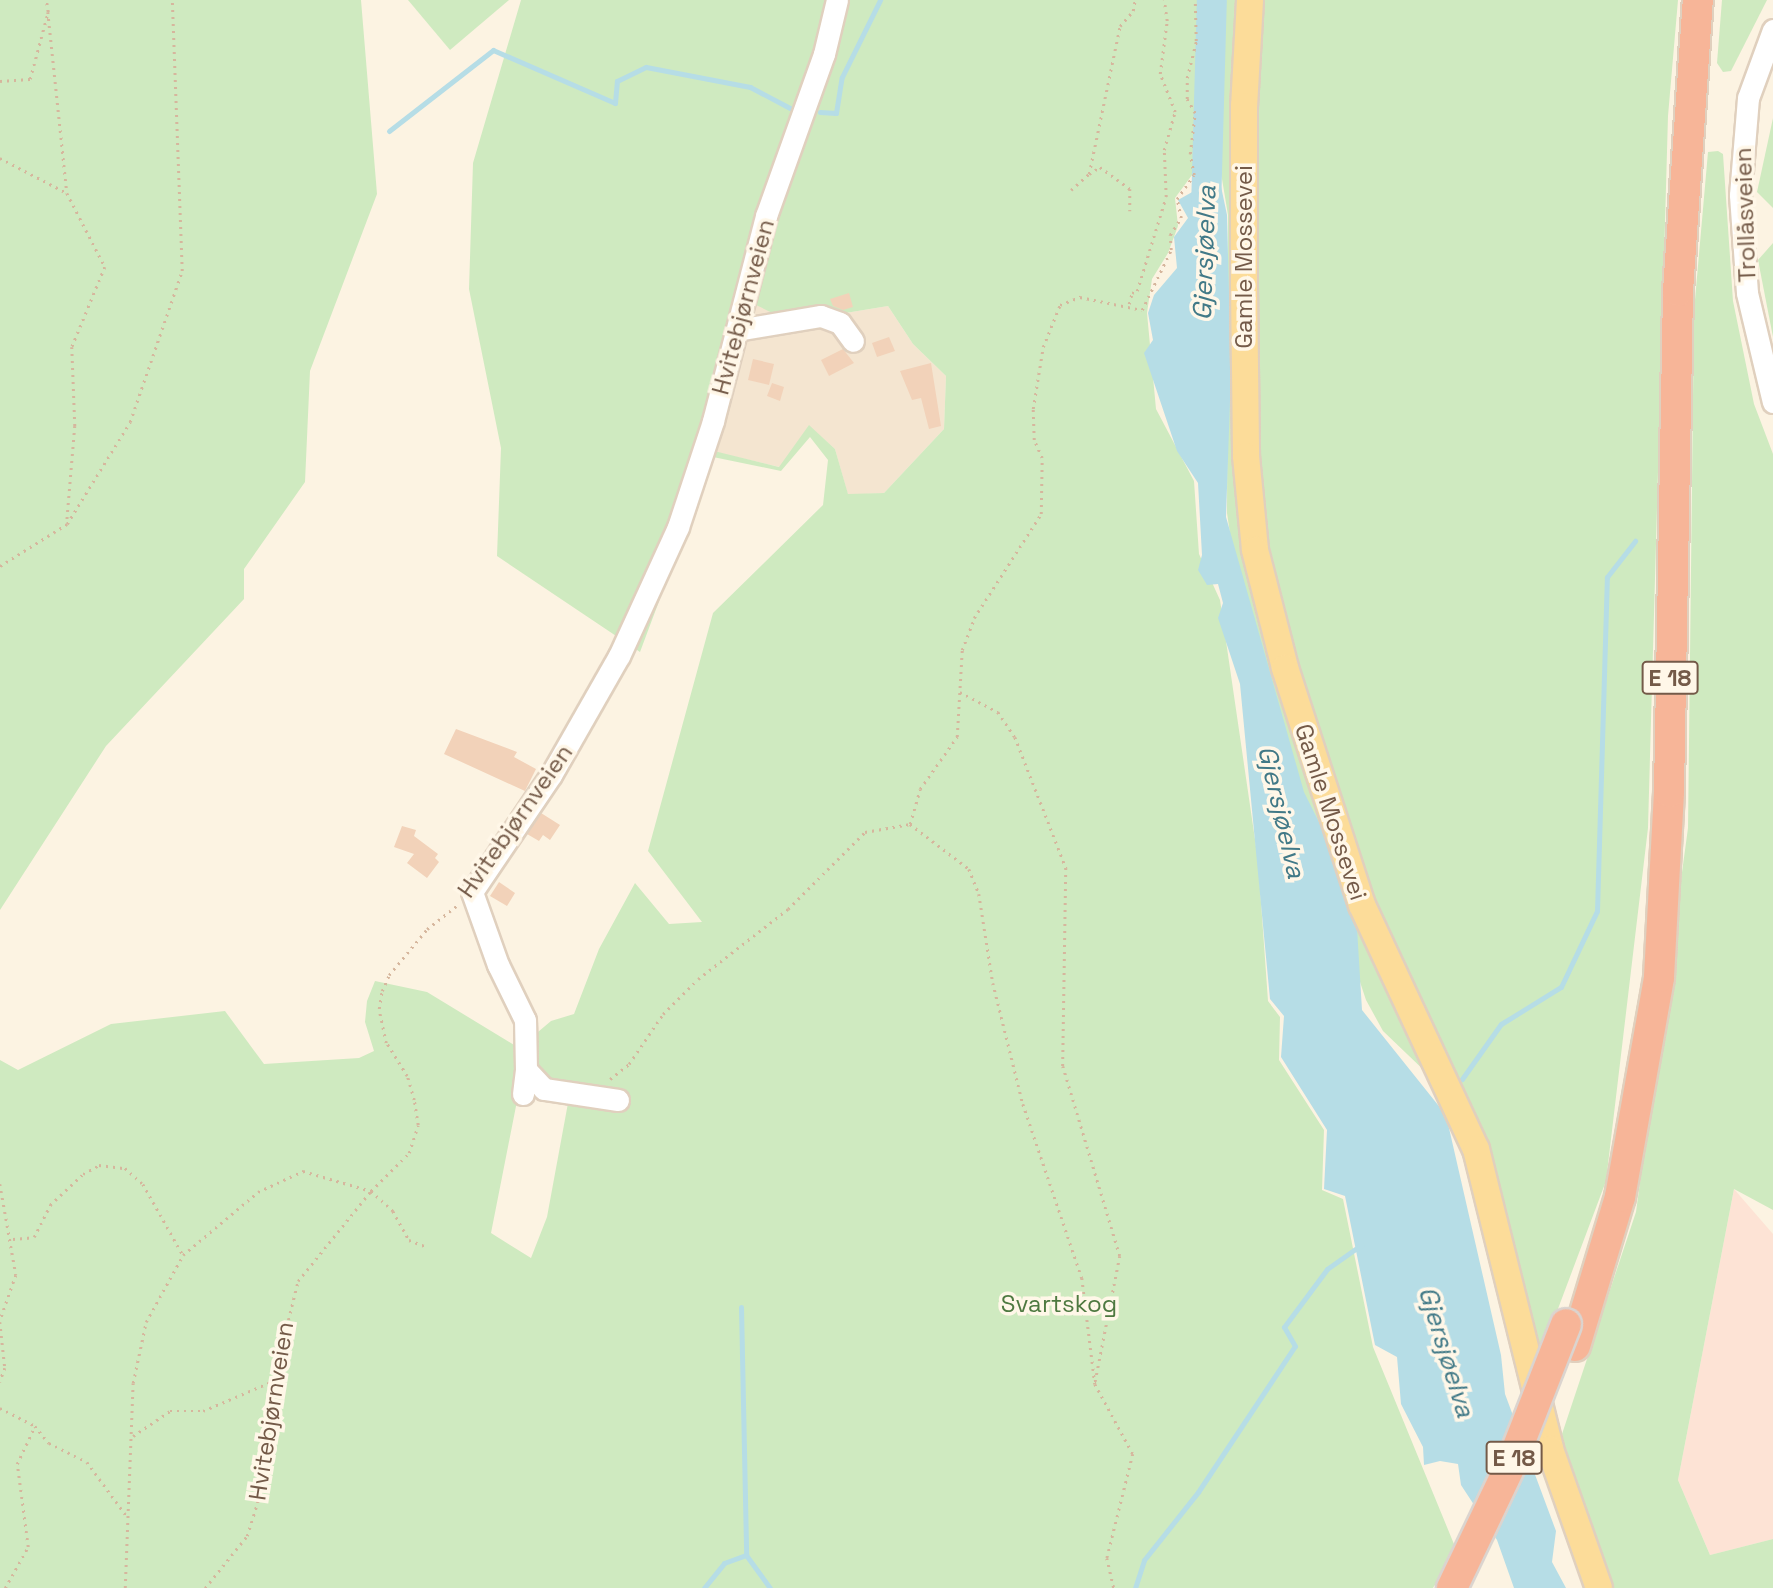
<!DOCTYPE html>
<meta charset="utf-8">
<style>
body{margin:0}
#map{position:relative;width:1773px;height:1588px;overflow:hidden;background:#fcf3e2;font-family:"Space Grotesk",sans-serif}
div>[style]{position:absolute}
.residential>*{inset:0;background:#f4e5d0}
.commercial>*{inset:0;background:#fde3d5}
.green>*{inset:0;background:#cfeac0}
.water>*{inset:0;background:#b6dde6}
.stream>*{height:5px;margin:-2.5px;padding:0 2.5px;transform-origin:2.5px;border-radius:2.5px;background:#b6dde6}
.river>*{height:30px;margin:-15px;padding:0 15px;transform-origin:15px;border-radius:15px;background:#b6dde6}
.building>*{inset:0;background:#f2d2b9}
.path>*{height:2.5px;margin-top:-1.25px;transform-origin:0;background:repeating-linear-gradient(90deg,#d6b69d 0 2px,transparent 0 7px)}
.roads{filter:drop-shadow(2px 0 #e0d0be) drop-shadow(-2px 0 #e0d0be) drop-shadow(0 2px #e0d0be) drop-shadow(0 -2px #e0d0be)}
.minor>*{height:21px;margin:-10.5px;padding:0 10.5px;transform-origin:10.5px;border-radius:10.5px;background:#fff}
.major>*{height:26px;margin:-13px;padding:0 13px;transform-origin:13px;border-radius:13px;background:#fcdc99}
.highway>*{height:30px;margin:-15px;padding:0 15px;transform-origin:15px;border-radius:15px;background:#f7b598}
.bridges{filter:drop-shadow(2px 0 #dbd4cf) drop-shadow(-2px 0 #dbd4cf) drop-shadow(0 2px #dbd4cf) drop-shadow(0 -2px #dbd4cf)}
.highway-bridge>*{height:30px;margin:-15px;padding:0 15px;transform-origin:15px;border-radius:15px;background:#f7b598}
span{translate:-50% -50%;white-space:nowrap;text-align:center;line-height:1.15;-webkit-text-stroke:7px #fff7e8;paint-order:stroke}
.shield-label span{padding:2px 5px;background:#fff7e8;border:2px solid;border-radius:5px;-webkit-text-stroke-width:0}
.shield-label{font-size:23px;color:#745a48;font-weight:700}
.street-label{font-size:24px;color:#745a48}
.park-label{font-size:24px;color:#4e7940}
.water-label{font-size:26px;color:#417987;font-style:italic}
</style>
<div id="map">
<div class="residential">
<div style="clip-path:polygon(754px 303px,791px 322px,888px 306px,913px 344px,946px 376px,944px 429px,884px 493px,848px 495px,835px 449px,809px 426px,780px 467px,714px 452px)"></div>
</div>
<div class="commercial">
<div style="clip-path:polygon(1734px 1189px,1773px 1234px,1773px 1539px,1710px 1555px,1678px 1480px)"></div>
</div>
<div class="green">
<div style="clip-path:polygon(0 0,361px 0,377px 194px,310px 371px,305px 482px,244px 569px,244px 599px,106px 746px,0 910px)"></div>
<div style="clip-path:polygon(408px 0,509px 0,450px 50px)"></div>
<div style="clip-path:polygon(evenodd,521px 0,1678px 0,1668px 116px,1648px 828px,1606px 1181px,1541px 1354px,1506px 1237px,1431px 1077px,1383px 1031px,1366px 1000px,1277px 732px,1235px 568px,1227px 513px,1228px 215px,1220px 167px,1195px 171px,1175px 198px,1178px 226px,1168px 253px,1152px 279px,1147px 313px,1156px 409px,1194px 481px,1199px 554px,1220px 600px,1258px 860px,1268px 1001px,1280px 1017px,1279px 1060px,1324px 1130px,1322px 1190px,1343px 1199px,1373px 1347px,1456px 1549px,1433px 1588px,0 1588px,0 1060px,18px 1070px,111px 1024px,225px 1011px,264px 1064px,359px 1058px,374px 1051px,365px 1022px,367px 1001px,375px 981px,427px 992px,519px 1048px,551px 1021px,574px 1014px,599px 949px,635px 883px,669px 924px,702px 922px,648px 851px,713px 613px,823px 505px,828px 460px,810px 437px,781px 471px,713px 457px,640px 652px,497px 556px,501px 448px,469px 289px,473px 163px,521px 0,754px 304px,791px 322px,888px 306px,913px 344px,946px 376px,944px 429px,884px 493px,848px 494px,835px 449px,809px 425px,779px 467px,714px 451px,754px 304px,521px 0,524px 1094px,568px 1103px,547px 1217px,531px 1258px,491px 1233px,518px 1096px,524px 1094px)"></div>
<div style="clip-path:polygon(1722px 0,1767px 0,1731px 71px,1723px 72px,1717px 63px)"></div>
<div style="clip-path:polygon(1773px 118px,1773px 208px,1757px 192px)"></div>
<div style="clip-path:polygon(1718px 151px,1723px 154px,1733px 301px,1754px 404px,1773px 454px,1773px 1210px,1734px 1189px,1678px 1480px,1710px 1555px,1773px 1539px,1773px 1588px,1610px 1588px,1572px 1486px,1562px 1434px,1636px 1212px,1688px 828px,1694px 311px,1708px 152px)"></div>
<div style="clip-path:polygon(1773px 243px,1773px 337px,1758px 260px)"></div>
</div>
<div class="water">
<div style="clip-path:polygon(1207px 169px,1218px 172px,1227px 215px,1231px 372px,1226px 517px,1304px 792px,1355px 895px,1362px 1010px,1446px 1115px,1501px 1355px,1505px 1394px,1556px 1531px,1552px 1562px,1566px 1588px,1514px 1588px,1497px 1540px,1461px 1485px,1458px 1464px,1440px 1461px,1424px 1465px,1423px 1447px,1401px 1404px,1397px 1357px,1375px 1345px,1345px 1196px,1324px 1189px,1327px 1130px,1281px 1057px,1284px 1016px,1270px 999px,1240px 684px,1218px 618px,1223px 603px,1218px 584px,1207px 585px,1198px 570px,1202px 555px,1198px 483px,1177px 451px,1144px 353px,1153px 340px,1148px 313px,1154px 295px,1177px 268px,1174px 237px,1188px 218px,1178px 200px,1194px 191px)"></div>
</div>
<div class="stream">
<div style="left:820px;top:112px;width:16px;rotate:4deg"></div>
<div style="left:836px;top:113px;width:36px;rotate:-81deg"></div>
<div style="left:842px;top:77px;width:86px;rotate:-63.7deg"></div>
<div style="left:389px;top:131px;width:132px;rotate:-37.9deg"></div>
<div style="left:493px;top:50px;width:133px;rotate:23.5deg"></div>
<div style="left:615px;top:103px;width:22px;rotate:-85deg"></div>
<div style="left:617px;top:81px;width:32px;rotate:-26deg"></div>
<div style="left:646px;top:67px;width:106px;rotate:10.9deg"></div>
<div style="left:750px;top:87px;width:45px;rotate:27.7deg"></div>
<div style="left:1462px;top:1079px;width:67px;rotate:-54.7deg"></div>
<div style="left:1501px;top:1024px;width:70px;rotate:-31.7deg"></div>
<div style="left:1561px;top:987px;width:84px;rotate:-64.7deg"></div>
<div style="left:1597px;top:911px;width:334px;rotate:-88.3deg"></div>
<div style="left:1607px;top:577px;width:46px;rotate:-52.1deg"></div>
<div style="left:741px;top:1307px;width:248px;rotate:88.8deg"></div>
<div style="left:746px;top:1555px;width:41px;rotate:54deg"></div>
<div style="left:704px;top:1588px;width:32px;rotate:-51deg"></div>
<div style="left:724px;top:1563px;width:23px;rotate:-20deg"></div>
<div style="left:1135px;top:1588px;width:29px;rotate:-72deg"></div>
<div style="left:1144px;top:1560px;width:87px;rotate:-51.5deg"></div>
<div style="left:1198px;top:1492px;width:175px;rotate:-56.4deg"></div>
<div style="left:1295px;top:1346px;width:22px;rotate:-120deg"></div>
<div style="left:1284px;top:1327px;width:72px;rotate:-53.4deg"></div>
<div style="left:1327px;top:1269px;width:42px;rotate:-35.2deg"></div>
</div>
<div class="river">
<div style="left:1206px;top:209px;width:209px;rotate:-88.4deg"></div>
</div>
<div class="building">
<div style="clip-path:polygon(849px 293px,853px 307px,843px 310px,833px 306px,830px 299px)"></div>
<div style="clip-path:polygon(889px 337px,895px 351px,877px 357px,872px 343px)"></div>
<div style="clip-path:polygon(843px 349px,854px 363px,829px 376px,821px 360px)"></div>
<div style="clip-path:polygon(753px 359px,774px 364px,769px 385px,748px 380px)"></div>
<div style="clip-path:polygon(931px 363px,941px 426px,929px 429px,921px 398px,912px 400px,900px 371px)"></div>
<div style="clip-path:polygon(772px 383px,784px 387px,780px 401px,767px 396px)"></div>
<div style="clip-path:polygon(456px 729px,517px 752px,514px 757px,536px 769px,525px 791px,444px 754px)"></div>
<div style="clip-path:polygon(541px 813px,560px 825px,550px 840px,543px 835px,539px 841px,527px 834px)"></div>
<div style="clip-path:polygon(402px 826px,416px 830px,414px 836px,438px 854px,435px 858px,439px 862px,427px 878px,407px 863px,414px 854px,394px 847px)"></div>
<div style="clip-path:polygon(499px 882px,515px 893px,507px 906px,490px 896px)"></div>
</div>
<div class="path">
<div style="left:48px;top:12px;width:182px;rotate:84deg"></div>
<div style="left:0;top:81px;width:30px;rotate:-4deg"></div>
<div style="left:30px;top:79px;width:69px;rotate:-75deg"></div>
<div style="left:48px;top:12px;width:12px;rotate:-99deg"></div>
<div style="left:0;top:158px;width:76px;rotate:27.6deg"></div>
<div style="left:67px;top:193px;width:83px;rotate:62.8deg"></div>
<div style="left:105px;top:267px;width:87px;rotate:112.4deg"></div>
<div style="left:72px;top:347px;width:79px;rotate:87.8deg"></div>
<div style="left:75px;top:426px;width:95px;rotate:94.8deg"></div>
<div style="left:1089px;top:174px;width:13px;rotate:-32deg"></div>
<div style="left:1100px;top:167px;width:37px;rotate:36deg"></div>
<div style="left:1130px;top:189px;width:22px;rotate:90deg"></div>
<div style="left:1071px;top:190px;width:24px;rotate:-42deg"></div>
<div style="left:1089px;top:174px;width:151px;rotate:-78.2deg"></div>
<div style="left:1120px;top:26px;width:20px;rotate:-49deg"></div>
<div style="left:1133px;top:11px;width:11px;rotate:-80deg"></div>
<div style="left:1129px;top:304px;width:11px;rotate:-75deg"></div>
<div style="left:1132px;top:293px;width:5px;rotate:-22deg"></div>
<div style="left:1137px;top:291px;width:98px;rotate:-72.9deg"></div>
<div style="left:1166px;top:197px;width:47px;rotate:-92.4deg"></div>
<div style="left:1164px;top:150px;width:40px;rotate:-74deg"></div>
<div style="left:1175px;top:112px;width:41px;rotate:-111.5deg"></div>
<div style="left:1160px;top:74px;width:53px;rotate:-82.5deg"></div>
<div style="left:1167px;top:21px;width:21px;rotate:-98deg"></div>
<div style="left:0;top:566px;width:79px;rotate:-32.1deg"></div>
<div style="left:67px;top:524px;width:120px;rotate:-58.3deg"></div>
<div style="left:130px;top:422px;width:160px;rotate:-71deg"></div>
<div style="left:182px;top:271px;width:271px;rotate:-92.1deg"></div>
<div style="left:960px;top:692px;width:43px;rotate:27.8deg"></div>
<div style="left:998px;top:712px;width:30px;rotate:56deg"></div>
<div style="left:1015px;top:737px;width:141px;rotate:68.7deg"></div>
<div style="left:1066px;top:868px;width:198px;rotate:90.9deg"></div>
<div style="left:1063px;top:1066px;width:198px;rotate:73.3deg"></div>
<div style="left:1120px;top:1256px;width:130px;rotate:101.1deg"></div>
<div style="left:1095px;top:1384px;width:80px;rotate:61.5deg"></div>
<div style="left:1133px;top:1454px;width:107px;rotate:104deg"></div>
<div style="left:1107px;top:1558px;width:31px;rotate:77deg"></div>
<div style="left:910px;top:824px;width:36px;rotate:-74deg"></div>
<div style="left:920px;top:789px;width:64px;rotate:-54.6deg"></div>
<div style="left:957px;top:737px;width:87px;rotate:-86.7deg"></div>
<div style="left:962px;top:650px;width:34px;rotate:-69deg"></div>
<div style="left:974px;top:618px;width:124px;rotate:-57.2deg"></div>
<div style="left:1041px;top:514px;width:56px;rotate:-89deg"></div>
<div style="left:1042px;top:458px;width:20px;rotate:-114deg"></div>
<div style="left:1034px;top:440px;width:31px;rotate:-92deg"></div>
<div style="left:1033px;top:409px;width:63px;rotate:-80.8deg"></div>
<div style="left:1043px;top:347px;width:45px;rotate:-68deg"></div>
<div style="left:1060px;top:305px;width:22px;rotate:-22deg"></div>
<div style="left:1080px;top:297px;width:63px;rotate:11.8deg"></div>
<div style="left:1142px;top:310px;width:67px;rotate:-64.2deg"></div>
<div style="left:1171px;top:250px;width:15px;rotate:-94deg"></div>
<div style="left:1170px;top:235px;width:20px;rotate:-57deg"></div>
<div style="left:1181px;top:218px;width:19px;rotate:-102deg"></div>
<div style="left:1177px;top:199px;width:29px;rotate:-55deg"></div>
<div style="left:1194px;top:175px;width:21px;rotate:-101deg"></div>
<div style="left:1190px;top:154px;width:41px;rotate:-83deg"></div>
<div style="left:1195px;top:113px;width:16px;rotate:-120deg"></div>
<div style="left:1187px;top:99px;width:21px;rotate:-90deg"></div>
<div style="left:1187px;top:78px;width:38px;rotate:-76deg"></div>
<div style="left:1196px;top:41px;width:41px;rotate:-91.4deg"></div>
<div style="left:610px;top:1079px;width:24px;rotate:-38deg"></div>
<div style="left:629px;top:1064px;width:60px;rotate:-55.8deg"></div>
<div style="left:663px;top:1014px;width:49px;rotate:-45deg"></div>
<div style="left:698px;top:979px;width:114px;rotate:-37.9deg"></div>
<div style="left:788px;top:909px;width:109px;rotate:-45deg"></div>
<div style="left:865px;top:832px;width:46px;rotate:-10.1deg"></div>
<div style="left:910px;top:824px;width:74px;rotate:37.3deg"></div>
<div style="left:969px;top:869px;width:27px;rotate:68deg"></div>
<div style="left:979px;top:894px;width:90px;rotate:81.1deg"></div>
<div style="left:993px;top:983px;width:125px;rotate:76.1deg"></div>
<div style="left:1023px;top:1104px;width:184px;rotate:71.3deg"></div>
<div style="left:1082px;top:1278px;width:107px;rotate:83deg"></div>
<div style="left:0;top:1184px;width:92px;rotate:80deg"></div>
<div style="left:16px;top:1275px;width:49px;rotate:109.2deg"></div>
<div style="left:13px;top:1239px;width:21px;rotate:-5deg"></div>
<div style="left:34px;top:1237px;width:36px;rotate:-63deg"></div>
<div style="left:50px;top:1205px;width:45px;rotate:-43.2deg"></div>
<div style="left:83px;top:1174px;width:18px;rotate:-29deg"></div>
<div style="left:99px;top:1165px;width:26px;rotate:7deg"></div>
<div style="left:125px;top:1168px;width:24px;rotate:42deg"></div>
<div style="left:143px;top:1184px;width:81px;rotate:60.6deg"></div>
<div style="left:0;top:1322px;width:46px;rotate:83.8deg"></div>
<div style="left:5px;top:1368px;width:15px;rotate:110deg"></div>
<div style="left:0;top:1408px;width:39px;rotate:27deg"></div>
<div style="left:35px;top:1426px;width:22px;rotate:51deg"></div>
<div style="left:49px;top:1443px;width:42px;rotate:26.6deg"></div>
<div style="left:87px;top:1462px;width:66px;rotate:53.7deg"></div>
<div style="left:133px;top:1436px;width:45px;rotate:-34deg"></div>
<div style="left:170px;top:1411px;width:33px"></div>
<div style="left:203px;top:1411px;width:76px;rotate:-23.2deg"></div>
<div style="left:5px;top:1588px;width:47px;rotate:-60.7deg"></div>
<div style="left:28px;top:1547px;width:84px;rotate:-97.5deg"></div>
<div style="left:17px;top:1464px;width:42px;rotate:-64.7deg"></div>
<div style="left:125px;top:1588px;width:205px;rotate:-87.8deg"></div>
<div style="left:133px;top:1383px;width:62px;rotate:-78deg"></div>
<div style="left:146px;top:1322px;width:77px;rotate:-61.1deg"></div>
<div style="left:183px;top:1255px;width:98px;rotate:-40deg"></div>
<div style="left:258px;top:1192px;width:50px;rotate:-25deg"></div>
<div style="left:303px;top:1171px;width:71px;rotate:16.4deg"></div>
<div style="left:371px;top:1191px;width:30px;rotate:42deg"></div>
<div style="left:393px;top:1211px;width:33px;rotate:61deg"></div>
<div style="left:409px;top:1240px;width:19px;rotate:21deg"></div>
<div style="left:205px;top:1588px;width:67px;rotate:-51.1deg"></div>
<div style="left:247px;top:1536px;width:47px;rotate:-72.7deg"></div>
<div style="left:261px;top:1491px;width:111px;rotate:-83.8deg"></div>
<div style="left:273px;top:1381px;width:103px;rotate:-76deg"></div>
<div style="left:298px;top:1281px;width:116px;rotate:-51deg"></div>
<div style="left:371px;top:1191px;width:54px;rotate:-45deg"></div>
<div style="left:409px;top:1153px;width:29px;rotate:-72deg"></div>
<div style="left:418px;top:1125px;width:25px;rotate:-99deg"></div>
<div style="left:414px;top:1100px;width:25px;rotate:-106deg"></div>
<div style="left:407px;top:1076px;width:39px;rotate:-122deg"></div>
<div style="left:386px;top:1043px;width:35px;rotate:-102deg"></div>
<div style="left:379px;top:1009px;width:18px;rotate:-81deg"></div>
<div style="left:382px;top:991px;width:17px;rotate:-66deg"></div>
<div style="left:389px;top:975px;width:60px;rotate:-50.4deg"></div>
<div style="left:427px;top:929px;width:37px;rotate:-38deg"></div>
</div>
<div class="roads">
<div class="minor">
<div style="left:1773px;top:30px;width:72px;rotate:110.2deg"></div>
<div style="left:1748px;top:98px;width:97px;rotate:94.7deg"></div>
<div style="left:1740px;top:195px;width:98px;rotate:85.9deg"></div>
<div style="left:1747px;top:293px;width:112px;rotate:76.6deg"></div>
<div style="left:737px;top:330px;width:85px;rotate:-9.5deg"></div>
<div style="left:821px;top:316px;width:20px;rotate:20deg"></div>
<div style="left:840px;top:323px;width:22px;rotate:54deg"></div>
<div style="left:523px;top:1094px;width:24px;rotate:-83deg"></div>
<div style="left:618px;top:1100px;width:75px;rotate:-171.5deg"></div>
<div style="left:544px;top:1089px;width:26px;rotate:-133deg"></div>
<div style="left:526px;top:1070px;width:50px;rotate:-91.1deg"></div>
<div style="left:525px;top:1020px;width:61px;rotate:-116.1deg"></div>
<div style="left:498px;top:965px;width:77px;rotate:-109.6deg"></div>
<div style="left:472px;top:892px;width:141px;rotate:-56deg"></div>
<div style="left:551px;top:775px;width:137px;rotate:-60.3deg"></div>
<div style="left:619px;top:656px;width:142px;rotate:-65.4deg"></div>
<div style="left:678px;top:527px;width:112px;rotate:-71.7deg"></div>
<div style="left:713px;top:421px;width:212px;rotate:-75.5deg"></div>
<div style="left:766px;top:216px;width:172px;rotate:-70.3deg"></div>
<div style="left:824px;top:54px;width:56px;rotate:-76.5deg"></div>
</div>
<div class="major">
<div style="left:1250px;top:0;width:106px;rotate:93.2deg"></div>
<div style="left:1244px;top:106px;width:180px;rotate:90deg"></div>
<div style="left:1244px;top:286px;width:170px;rotate:89.3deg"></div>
<div style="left:1246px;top:456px;width:94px;rotate:84.5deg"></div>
<div style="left:1255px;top:550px;width:122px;rotate:75.7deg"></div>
<div style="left:1285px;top:668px;width:249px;rotate:72deg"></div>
<div style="left:1362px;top:905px;width:269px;rotate:65deg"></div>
<div style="left:1476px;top:1149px;width:309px;rotate:76.1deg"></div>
<div style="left:1550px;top:1449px;width:147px;rotate:70.6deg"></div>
</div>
<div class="highway">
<div style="left:1575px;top:1346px;width:156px;rotate:-73.2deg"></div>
<div style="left:1620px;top:1197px;width:223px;rotate:-79.9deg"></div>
<div style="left:1659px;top:977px;width:185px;rotate:-86.9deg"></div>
<div style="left:1669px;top:792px;width:501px;rotate:-88.97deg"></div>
<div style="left:1678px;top:291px;width:292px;rotate:-86.1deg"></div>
</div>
</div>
<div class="bridges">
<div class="highway-bridge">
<div style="left:1452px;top:1588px;width:140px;rotate:-64.5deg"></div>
<div style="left:1512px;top:1462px;width:148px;rotate:-68.6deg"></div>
</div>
</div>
<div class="shield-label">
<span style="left:1670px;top:678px">E 18</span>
<span style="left:1514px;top:1458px">E 18</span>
</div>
<div class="street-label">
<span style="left:1745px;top:215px;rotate:-92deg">Trollåsveien</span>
<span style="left:1244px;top:257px;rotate:-90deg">Gamle Mossevei</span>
<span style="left:743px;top:307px;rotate:-75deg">Hvitebjørnveien</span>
<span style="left:1331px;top:812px;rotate:72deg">Gamle Mossevei</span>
<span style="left:515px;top:821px;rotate:-55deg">Hvitebjørnveien</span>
<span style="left:271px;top:1411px;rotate:-81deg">Hvitebjørnveien</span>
</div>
<div class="park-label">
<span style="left:1059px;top:1304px">Svartskog</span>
</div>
<div class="water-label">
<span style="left:1205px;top:253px;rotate:-88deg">Gjersjøelva</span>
<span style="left:1281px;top:812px;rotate:77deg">Gjersjøelva</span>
<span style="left:1446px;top:1352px;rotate:73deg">Gjersjøelva</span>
</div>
</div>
